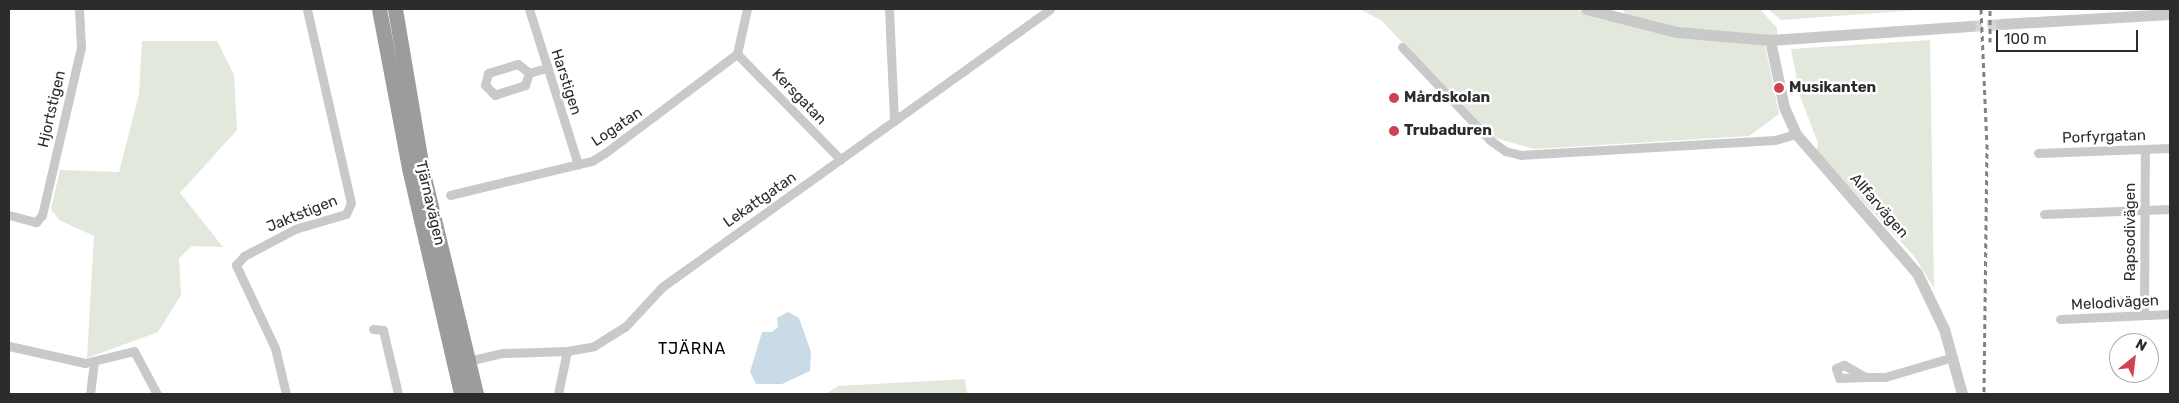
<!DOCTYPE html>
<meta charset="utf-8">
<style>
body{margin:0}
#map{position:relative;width:2179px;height:403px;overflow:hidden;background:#fff;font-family:Rubik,sans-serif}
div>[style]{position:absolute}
.green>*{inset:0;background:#e2e8db}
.water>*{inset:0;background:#c9dbe6}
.tertiary-tunnel>*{height:11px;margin-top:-5.5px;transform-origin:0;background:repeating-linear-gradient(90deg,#d5d5d5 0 11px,transparent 0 16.5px)}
.minor>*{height:9px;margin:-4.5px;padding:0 4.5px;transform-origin:4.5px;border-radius:4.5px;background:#c9c9c9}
.tertiary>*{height:11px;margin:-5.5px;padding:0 5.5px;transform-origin:5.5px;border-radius:5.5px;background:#c9c9c9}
.trunk>*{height:15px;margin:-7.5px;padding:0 7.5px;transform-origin:7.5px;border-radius:7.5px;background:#9c9c9c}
.rail>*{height:3px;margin-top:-1.5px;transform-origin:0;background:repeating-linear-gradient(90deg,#818181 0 5px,transparent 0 9px)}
.dots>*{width:14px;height:14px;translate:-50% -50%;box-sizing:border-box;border:2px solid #fff;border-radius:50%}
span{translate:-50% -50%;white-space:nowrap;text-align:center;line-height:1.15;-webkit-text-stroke:5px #fff;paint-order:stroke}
.street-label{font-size:15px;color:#2c2c2c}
.poi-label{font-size:15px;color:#2c2c2c;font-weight:700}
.left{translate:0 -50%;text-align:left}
.neighbourhood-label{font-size:16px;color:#000;letter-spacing:1px}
.frame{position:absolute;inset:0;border:10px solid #2c2c2c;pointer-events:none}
.north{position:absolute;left:2109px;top:333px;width:50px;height:50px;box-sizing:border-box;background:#fff;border:1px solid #ababab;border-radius:50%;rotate:29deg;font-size:14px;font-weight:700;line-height:20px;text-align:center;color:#2c2c2c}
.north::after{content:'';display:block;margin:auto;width:18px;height:22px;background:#ce4250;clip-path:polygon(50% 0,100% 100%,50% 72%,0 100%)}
.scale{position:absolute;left:1996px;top:30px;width:142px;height:22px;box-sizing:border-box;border:2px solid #2c2c2c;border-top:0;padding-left:6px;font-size:15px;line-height:18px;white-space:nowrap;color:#2c2c2c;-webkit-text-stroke:4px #fff;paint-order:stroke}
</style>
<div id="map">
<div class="green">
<div style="clip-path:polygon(1359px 9px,1574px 9px,1617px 22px,1765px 45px,1779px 114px,1749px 136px,1534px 149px,1492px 137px,1381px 20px)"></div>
<div style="clip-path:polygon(1623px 9px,1760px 9px,1777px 28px,1777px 37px,1679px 29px,1626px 17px)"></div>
<div style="clip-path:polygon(1768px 9px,1933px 9px,1781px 20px)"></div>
<div style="clip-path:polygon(1930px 40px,1934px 288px,1914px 256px,1816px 151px,1818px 143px,1800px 96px,1791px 49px)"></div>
<div style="clip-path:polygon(142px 41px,217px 41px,234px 75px,237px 130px,180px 193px,223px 247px,192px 246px,179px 258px,181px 295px,158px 332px,87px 358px,94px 236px,59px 220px,51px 209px,60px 170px,119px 172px,139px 94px)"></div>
<div style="clip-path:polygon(965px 379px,967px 394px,826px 394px,838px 386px)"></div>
</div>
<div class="water">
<div style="clip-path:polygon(788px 312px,799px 318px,811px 352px,810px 371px,782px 384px,756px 384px,750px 372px,762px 332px,772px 332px,778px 327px,777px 318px)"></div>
</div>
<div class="tertiary-tunnel">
<div style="left:1971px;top:26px;width:30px;rotate:-4deg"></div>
</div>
<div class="minor">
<div style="left:529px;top:9px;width:163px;rotate:72.5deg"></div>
<div style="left:889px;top:9px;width:112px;rotate:87.4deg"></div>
<div style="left:1402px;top:47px;width:128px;rotate:46.6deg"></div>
<div style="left:1490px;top:140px;width:19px;rotate:36deg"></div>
<div style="left:1505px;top:151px;width:16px;rotate:14deg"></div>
<div style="left:1521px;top:155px;width:254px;rotate:-3.4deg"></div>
<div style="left:1775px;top:140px;width:22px;rotate:-16deg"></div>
<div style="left:737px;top:54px;width:148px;rotate:45.5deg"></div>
<div style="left:529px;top:73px;width:13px;rotate:108deg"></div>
<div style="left:525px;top:85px;width:32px;rotate:162deg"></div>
<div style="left:495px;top:95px;width:14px;rotate:-135deg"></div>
<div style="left:485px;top:85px;width:12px;rotate:-76deg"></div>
<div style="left:488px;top:73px;width:31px;rotate:-17deg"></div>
<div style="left:518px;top:64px;width:14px;rotate:39deg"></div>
<div style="left:529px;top:73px;width:19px;rotate:-16deg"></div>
<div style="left:2038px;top:153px;width:132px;rotate:-2.2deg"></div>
<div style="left:450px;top:195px;width:146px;rotate:-13.5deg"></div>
<div style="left:592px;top:161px;width:15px;rotate:-32deg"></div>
<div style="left:605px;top:153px;width:165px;rotate:-36.9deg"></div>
<div style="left:737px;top:54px;width:46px;rotate:-77.5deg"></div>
<div style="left:2044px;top:214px;width:126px;rotate:-2.3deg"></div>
<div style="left:9px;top:215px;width:28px;rotate:15deg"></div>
<div style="left:36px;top:222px;width:9px;rotate:-49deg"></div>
<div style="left:42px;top:215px;width:172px;rotate:-76.9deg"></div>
<div style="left:81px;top:47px;width:38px;rotate:-93deg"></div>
<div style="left:2144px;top:315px;width:166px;rotate:-89.7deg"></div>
<div style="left:2060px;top:319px;width:110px;rotate:-2.6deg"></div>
<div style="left:373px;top:329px;width:10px;rotate:6deg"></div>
<div style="left:383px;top:330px;width:66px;rotate:76.8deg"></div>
<div style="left:9px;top:346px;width:78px;rotate:12.6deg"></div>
<div style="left:85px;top:363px;width:50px;rotate:-13.8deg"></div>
<div style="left:134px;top:351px;width:49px;rotate:61.9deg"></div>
<div style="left:468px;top:361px;width:37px;rotate:-13deg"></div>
<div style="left:504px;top:353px;width:63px;rotate:-1.8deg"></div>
<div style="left:567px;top:351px;width:27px;rotate:-10deg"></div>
<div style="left:594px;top:346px;width:36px;rotate:-32deg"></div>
<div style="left:625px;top:327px;width:54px;rotate:-47.2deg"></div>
<div style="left:662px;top:287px;width:477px;rotate:-35.6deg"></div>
<div style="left:1866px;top:377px;width:27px;rotate:178deg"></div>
<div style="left:1839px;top:378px;width:10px;rotate:-107deg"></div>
<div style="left:1836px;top:368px;width:9px;rotate:-21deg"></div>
<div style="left:1844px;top:365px;width:25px;rotate:29deg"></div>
<div style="left:1866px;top:377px;width:19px"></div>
<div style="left:1885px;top:377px;width:71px;rotate:-16.4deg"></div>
<div style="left:90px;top:394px;width:32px;rotate:-83deg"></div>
<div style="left:286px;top:394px;width:47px;rotate:-103.4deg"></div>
<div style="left:275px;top:348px;width:92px;rotate:-115.2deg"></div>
<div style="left:236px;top:265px;width:12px;rotate:-48deg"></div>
<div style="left:244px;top:256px;width:58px;rotate:-27.9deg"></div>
<div style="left:295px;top:229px;width:53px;rotate:-16.4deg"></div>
<div style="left:346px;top:214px;width:12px;rotate:-66deg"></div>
<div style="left:351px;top:203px;width:199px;rotate:-102.8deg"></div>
<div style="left:558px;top:394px;width:44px;rotate:-78.2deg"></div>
</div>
<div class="tertiary">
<div style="left:1586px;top:9px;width:94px;rotate:14.2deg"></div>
<div style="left:1677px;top:32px;width:93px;rotate:4.9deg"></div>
<div style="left:1770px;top:40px;width:201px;rotate:-4deg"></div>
<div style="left:2001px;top:24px;width:169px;rotate:-3.4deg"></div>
<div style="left:1770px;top:40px;width:68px;rotate:78.2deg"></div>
<div style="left:1784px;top:107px;width:30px;rotate:66deg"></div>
<div style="left:1796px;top:134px;width:184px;rotate:49deg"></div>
<div style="left:1917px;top:273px;width:62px;rotate:64.3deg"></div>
<div style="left:1944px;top:329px;width:67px;rotate:74.5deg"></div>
</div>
<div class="trunk">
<div style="left:379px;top:9px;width:162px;rotate:79.3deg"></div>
<div style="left:409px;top:168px;width:232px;rotate:77deg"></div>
<div style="left:395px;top:9px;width:162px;rotate:80.4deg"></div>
<div style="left:422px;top:169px;width:231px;rotate:76.5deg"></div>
</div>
<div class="rail">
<div style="left:1981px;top:9px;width:135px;rotate:87.5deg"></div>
<div style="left:1987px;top:144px;width:250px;rotate:90.7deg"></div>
<div style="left:1990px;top:42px;width:33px;rotate:-90deg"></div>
</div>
<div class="dots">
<div style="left:1779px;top:88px;background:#ce4250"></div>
<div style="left:1394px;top:98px;background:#ce4250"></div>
<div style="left:1394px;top:131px;background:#ce4250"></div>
</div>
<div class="street-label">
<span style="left:566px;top:82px;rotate:72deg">Harstigen</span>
<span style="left:799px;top:97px;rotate:46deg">Kersgatan</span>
<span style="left:52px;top:109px;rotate:-77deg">Hjortstigen</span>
<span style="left:617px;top:127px;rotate:-34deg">Logatan</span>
<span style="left:2104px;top:137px;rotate:-2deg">Porfyrgatan</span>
<span style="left:760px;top:200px;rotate:-35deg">Lekattgatan</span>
<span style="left:430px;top:203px;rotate:77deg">Tjärnavägen</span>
<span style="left:1879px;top:206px;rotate:49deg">Allfarvägen</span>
<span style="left:302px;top:214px;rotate:-22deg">Jaktstigen</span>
<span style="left:2131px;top:232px;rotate:-90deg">Rapsodivägen</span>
<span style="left:2115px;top:303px;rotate:-3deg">Melodivägen</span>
</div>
<div class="poi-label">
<span class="left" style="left:1789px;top:88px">Musikanten</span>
<span class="left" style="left:1404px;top:98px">Mårdskolan</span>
<span class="left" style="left:1404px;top:131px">Trubaduren</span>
</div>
<div class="neighbourhood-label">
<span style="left:692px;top:349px">TJÄRNA</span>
</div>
<div class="frame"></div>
<div class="north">N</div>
<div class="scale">100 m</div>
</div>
